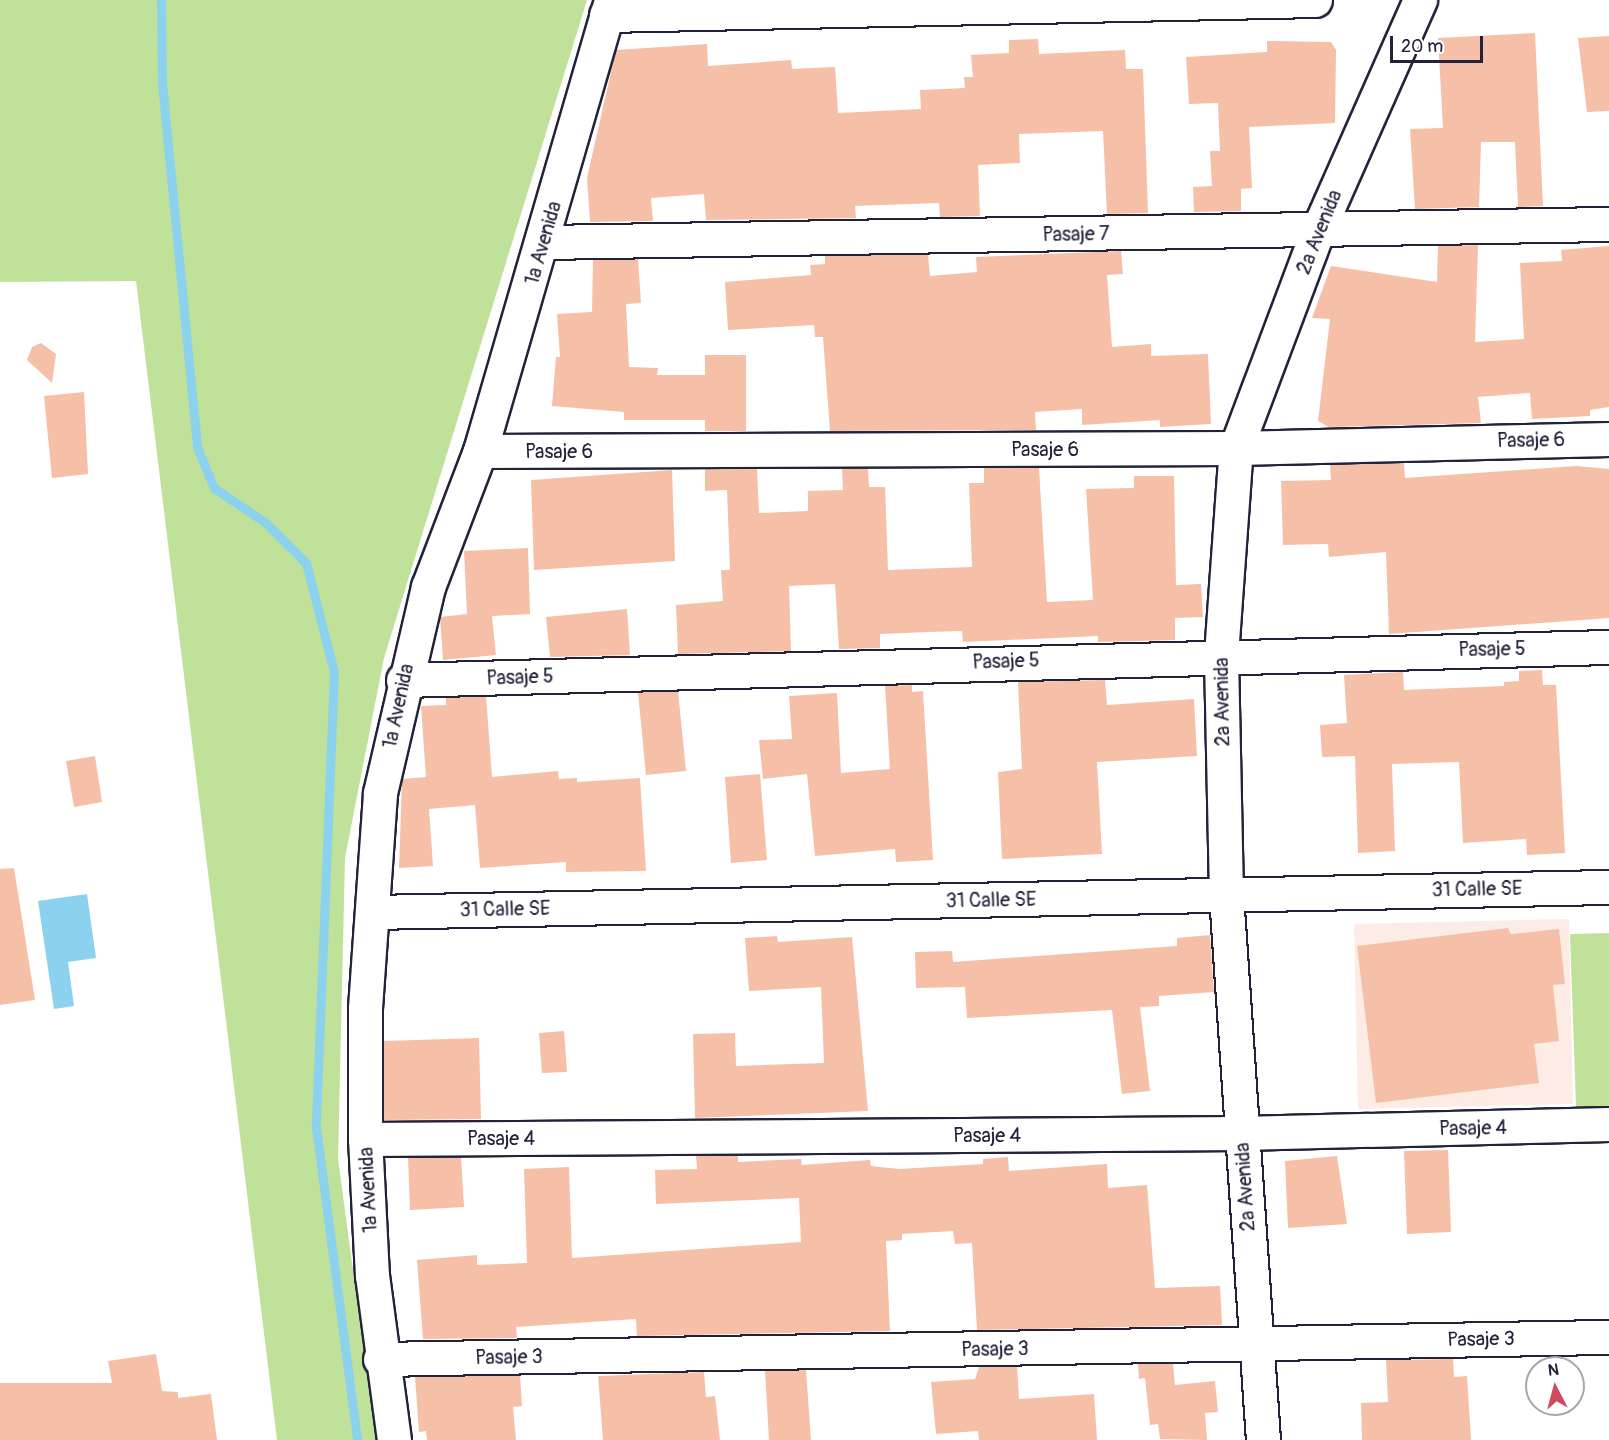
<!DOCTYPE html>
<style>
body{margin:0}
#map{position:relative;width:1609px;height:1440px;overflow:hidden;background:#fff;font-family:Pangolin,sans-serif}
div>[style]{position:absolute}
.built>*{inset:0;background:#fcece5}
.green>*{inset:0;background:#c0e19a}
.water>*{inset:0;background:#8cd1ed}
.stream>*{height:9px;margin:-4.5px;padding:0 4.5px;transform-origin:4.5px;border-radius:4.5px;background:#8cd1ed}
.building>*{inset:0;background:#f5c0a7}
.roads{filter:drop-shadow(2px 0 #22223b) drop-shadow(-2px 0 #22223b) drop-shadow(0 2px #22223b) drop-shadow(0 -2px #22223b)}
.minor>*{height:33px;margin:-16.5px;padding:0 16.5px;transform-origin:16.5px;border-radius:16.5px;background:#fff}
span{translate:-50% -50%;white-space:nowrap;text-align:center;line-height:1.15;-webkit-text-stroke:4.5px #fff;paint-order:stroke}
.street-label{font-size:20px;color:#22223b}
.north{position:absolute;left:1525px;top:1356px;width:60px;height:60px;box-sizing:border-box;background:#fff;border:2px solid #a7a7b1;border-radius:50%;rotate:354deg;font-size:16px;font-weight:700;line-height:24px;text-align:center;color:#22223b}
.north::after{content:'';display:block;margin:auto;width:21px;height:27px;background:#d1495b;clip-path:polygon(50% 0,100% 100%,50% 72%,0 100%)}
.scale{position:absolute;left:1390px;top:36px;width:93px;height:27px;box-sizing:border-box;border:3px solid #22223b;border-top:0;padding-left:8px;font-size:18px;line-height:21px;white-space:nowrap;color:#22223b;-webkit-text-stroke:4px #fff;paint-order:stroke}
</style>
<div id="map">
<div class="built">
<div style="clip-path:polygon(1569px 919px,1573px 1104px,1358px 1109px,1354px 924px)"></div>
</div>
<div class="green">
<div style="clip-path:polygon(0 0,587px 0,384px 658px,345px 858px,338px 1159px,376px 1440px,277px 1440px,136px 281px,0 282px)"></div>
<div style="clip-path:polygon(1609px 933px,1609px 1107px,1576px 1107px,1570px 934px)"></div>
</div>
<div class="water">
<div style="clip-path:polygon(87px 894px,96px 958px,68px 962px,74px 1006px,54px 1009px,38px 901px)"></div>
</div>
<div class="stream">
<div style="left:161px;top:0;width:83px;rotate:89.3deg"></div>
<div style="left:162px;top:83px;width:366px;rotate:84.5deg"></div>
<div style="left:197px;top:447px;width:44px;rotate:67.5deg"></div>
<div style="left:214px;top:488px;width:63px;rotate:33.9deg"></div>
<div style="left:266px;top:523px;width:57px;rotate:45deg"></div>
<div style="left:306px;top:563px;width:113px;rotate:75.6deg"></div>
<div style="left:334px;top:672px;width:455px;rotate:92.3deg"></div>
<div style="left:316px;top:1127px;width:316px;rotate:82.5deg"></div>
</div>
<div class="building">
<div style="clip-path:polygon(1535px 33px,1543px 206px,1518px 207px,1515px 142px,1481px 142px,1479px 207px,1415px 209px,1410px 129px,1443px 128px,1438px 38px)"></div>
<div style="clip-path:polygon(1609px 36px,1609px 111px,1587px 112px,1578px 38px)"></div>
<div style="clip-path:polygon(1038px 39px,1039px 54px,1125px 50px,1126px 69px,1143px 69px,1148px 213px,1107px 214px,1103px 131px,1019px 134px,1020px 163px,978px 165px,980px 216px,940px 217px,939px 203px,855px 206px,856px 218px,706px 220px,704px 194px,651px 198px,653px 221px,590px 222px,587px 178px,616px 50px,707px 44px,708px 66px,791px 60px,792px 69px,835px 67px,838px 113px,921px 109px,920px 90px,965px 88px,964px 77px,973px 77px,971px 55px,1009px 53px,1009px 40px)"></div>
<div style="clip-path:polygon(1267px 41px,1331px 42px,1336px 50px,1335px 123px,1249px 127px,1252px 188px,1241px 189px,1241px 211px,1194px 212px,1193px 187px,1212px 186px,1210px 151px,1220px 151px,1218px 103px,1189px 104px,1186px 57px,1267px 52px)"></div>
<div style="clip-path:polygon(1478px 245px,1475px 342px,1524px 339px,1520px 263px,1562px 261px,1561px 250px,1609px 246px,1609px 407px,1590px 410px,1590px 416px,1532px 419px,1530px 393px,1478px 397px,1481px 423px,1329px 427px,1318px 421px,1330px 319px,1312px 318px,1331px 266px,1437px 282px,1438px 246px)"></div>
<div style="clip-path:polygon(1121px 251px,1123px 274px,1107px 275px,1112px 347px,1151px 344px,1151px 356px,1208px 354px,1211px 424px,1160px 427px,1160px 420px,1082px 425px,1082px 409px,1035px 412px,1036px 430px,830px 431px,823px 337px,815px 337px,814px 325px,728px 330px,725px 282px,811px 275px,810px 265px,825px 264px,825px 256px,928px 254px,930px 276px,977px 272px,976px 257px)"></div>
<div style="clip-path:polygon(638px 259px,641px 303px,626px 304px,629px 367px,658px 368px,657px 375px,705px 375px,705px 355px,746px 355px,746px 431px,705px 431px,705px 420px,624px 420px,624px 412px,552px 406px,556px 357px,560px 357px,557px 314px,592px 312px,593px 260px)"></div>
<div style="clip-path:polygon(41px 343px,56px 354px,52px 383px,27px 360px,32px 347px)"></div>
<div style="clip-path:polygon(84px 392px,88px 474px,52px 478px,44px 396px)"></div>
<div style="clip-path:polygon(1404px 463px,1405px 478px,1576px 466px,1609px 469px,1609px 618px,1389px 634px,1386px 552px,1329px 557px,1328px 544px,1283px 545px,1281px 481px,1331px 480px,1330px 464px)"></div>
<div style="clip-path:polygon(842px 468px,868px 468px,869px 487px,885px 487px,888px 570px,972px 567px,969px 483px,984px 483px,984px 468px,1039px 468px,1047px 602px,1093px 600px,1086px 489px,1134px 488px,1134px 476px,1174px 476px,1176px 585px,1201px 584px,1203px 617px,1175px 618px,1175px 640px,1098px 642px,1098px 636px,963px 642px,962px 631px,928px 632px,880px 634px,880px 648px,839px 649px,835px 584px,789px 586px,791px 651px,678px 654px,676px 605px,723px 601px,721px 570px,730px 570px,727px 490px,705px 491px,705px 469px,757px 469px,759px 513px,808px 511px,808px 491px,843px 490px)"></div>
<div style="clip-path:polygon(672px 470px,675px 561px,534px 570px,531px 480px)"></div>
<div style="clip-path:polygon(528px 548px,530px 614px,492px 616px,496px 655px,443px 660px,440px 617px,467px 614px,464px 551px)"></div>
<div style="clip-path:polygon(627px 609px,630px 655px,550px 657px,546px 617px)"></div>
<div style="clip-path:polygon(1542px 670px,1543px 685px,1556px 685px,1565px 853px,1527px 855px,1526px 839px,1463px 843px,1459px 762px,1392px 764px,1395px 851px,1358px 853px,1355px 756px,1322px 757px,1320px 725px,1347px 723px,1344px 675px,1403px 672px,1404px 690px,1504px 686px,1504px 682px,1519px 681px,1519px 671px)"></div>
<div style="clip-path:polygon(1105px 680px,1107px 705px,1194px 699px,1197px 756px,1097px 762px,1102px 854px,1002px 859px,998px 772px,1022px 769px,1018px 682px)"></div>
<div style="clip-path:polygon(912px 685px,912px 692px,923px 691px,933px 860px,896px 862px,895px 849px,815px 856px,807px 774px,763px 779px,759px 740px,792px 739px,789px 696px,837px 693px,841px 773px,890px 769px,885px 686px)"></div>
<div style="clip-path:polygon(678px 691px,686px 771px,646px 775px,638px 692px)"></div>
<div style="clip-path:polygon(486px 696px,492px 777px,558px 771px,559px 779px,577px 778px,577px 782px,640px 778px,646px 871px,566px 872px,566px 862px,480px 868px,475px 805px,429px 809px,433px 866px,399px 868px,402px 779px,426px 777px,421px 706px,446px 705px,446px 698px)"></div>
<div style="clip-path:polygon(95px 756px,102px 802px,74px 807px,66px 761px)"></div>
<div style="clip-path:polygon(760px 774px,767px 860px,731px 863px,725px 777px)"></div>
<div style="clip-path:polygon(14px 868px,35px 1000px,0 1005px,0 869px)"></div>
<div style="clip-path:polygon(1508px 928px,1511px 934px,1559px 929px,1565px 984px,1553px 985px,1559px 1041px,1534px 1044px,1539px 1083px,1376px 1103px,1357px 946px)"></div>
<div style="clip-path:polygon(1210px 935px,1214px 992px,1159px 996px,1159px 1006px,1140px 1007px,1150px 1091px,1122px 1094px,1112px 1010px,967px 1018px,965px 987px,916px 988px,915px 952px,952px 951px,953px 962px,1177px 946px,1177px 938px)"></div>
<div style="clip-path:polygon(777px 936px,778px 942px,852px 937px,868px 1111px,695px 1118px,693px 1034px,735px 1033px,736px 1066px,824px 1063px,821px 987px,749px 991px,745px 938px)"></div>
<div style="clip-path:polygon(564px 1031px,567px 1072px,542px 1073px,539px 1033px)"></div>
<div style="clip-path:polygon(479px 1038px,481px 1119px,384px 1120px,384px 1041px)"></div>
<div style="clip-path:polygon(1448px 1150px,1451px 1232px,1407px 1234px,1404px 1151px)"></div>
<div style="clip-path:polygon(696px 1155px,738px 1155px,738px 1162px,801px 1159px,802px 1165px,870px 1160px,871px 1166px,899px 1169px,983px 1164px,983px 1159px,1008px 1157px,1009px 1171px,1107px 1164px,1108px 1188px,1147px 1185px,1155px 1288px,1220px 1286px,1222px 1325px,977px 1330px,972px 1243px,955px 1244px,953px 1231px,902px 1234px,902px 1240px,886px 1241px,890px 1331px,637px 1336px,636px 1319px,516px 1327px,517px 1338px,423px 1339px,417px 1260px,477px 1255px,477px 1265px,527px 1263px,524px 1169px,569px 1167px,572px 1258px,801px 1242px,799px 1198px,656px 1204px,655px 1170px,697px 1169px)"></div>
<div style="clip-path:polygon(1337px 1156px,1347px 1224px,1288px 1228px,1285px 1161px)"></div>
<div style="clip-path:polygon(408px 1157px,461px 1157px,464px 1207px,410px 1210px)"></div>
<div style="clip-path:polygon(156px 1354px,162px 1391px,178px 1392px,178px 1398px,211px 1394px,217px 1440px,0 1440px,0 1383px,112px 1383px,108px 1361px)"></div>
<div style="clip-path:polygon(1453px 1359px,1454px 1377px,1467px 1376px,1471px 1440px,1362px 1440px,1361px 1403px,1388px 1402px,1386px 1360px)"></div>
<div style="clip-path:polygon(1138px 1364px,1173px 1364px,1175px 1385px,1215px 1381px,1218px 1412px,1205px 1413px,1207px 1440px,1160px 1439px,1158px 1424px,1150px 1425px,1145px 1378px,1139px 1379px)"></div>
<div style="clip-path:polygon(1017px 1366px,1019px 1399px,1094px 1394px,1097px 1440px,979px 1440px,978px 1431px,936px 1434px,931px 1382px,975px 1379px,979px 1367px)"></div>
<div style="clip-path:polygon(806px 1370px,811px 1440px,769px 1440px,765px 1371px)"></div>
<div style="clip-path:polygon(704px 1372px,706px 1397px,715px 1396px,720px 1440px,603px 1440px,598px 1376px)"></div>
<div style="clip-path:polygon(520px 1375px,522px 1406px,513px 1407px,516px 1440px,427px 1440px,426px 1431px,419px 1432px,415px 1377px)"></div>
</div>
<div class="roads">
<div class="minor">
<div style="left:606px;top:15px;width:709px;rotate:-1.21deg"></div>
<div style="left:544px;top:242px;width:1065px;rotate:-0.97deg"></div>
<div style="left:480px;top:451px;width:756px;rotate:-0.23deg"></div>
<div style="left:1236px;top:448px;width:373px;rotate:-1.4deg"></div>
<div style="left:403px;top:680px;width:1206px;rotate:-1.57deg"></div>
<div style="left:372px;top:912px;width:1237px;rotate:-1.16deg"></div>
<div style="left:365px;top:1139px;width:876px;rotate:-0.39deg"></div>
<div style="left:1241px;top:1133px;width:368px;rotate:-1.4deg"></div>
<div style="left:380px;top:1359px;width:1229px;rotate:-1.03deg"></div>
<div style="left:394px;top:1440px;width:165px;rotate:-97.6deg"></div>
<div style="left:372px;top:1276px;width:137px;rotate:-92.9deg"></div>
<div style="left:365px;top:1139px;width:131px;rotate:-90deg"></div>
<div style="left:365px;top:1008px;width:216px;rotate:-86deg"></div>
<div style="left:380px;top:793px;width:212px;rotate:-76.9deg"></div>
<div style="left:428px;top:587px;width:146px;rotate:-69.1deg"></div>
<div style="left:480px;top:451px;width:470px;rotate:-73.8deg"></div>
<div style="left:1263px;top:1440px;width:546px;rotate:-93.88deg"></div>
<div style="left:1226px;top:895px;width:240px;rotate:-91.2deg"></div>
<div style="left:1221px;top:655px;width:208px;rotate:-85.9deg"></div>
<div style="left:1236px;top:448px;width:233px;rotate:-69.4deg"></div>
<div style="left:1318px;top:230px;width:252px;rotate:-66.1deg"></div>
</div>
</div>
<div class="street-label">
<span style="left:1319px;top:232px;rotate:-68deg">2a Avenida</span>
<span style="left:1076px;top:234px;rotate:-1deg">Pasaje 7</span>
<span style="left:543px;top:243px;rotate:-74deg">1a Avenida</span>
<span style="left:1531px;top:440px;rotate:-1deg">Pasaje 6</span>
<span style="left:1045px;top:449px">Pasaje 6</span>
<span style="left:559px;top:451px">Pasaje 6</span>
<span style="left:1492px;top:649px;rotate:-1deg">Pasaje 5</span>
<span style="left:1006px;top:661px;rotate:-2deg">Pasaje 5</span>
<span style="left:520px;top:677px;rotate:-2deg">Pasaje 5</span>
<span style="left:1222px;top:702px;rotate:-91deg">2a Avenida</span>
<span style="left:398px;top:706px;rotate:-78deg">1a Avenida</span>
<span style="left:1477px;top:889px;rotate:-1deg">31 Calle SE</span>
<span style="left:991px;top:900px;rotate:-1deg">31 Calle SE</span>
<span style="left:505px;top:909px;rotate:-1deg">31 Calle SE</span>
<span style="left:1473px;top:1128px;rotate:-1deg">Pasaje 4</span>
<span style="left:987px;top:1135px">Pasaje 4</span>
<span style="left:501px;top:1138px">Pasaje 4</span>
<span style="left:1245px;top:1187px;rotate:-94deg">2a Avenida</span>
<span style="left:368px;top:1190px;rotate:-93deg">1a Avenida</span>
<span style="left:1481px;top:1339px;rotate:-1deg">Pasaje 3</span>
<span style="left:995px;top:1349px;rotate:-1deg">Pasaje 3</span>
<span style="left:509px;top:1357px;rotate:-1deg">Pasaje 3</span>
</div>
<div class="north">N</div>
<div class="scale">20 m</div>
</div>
